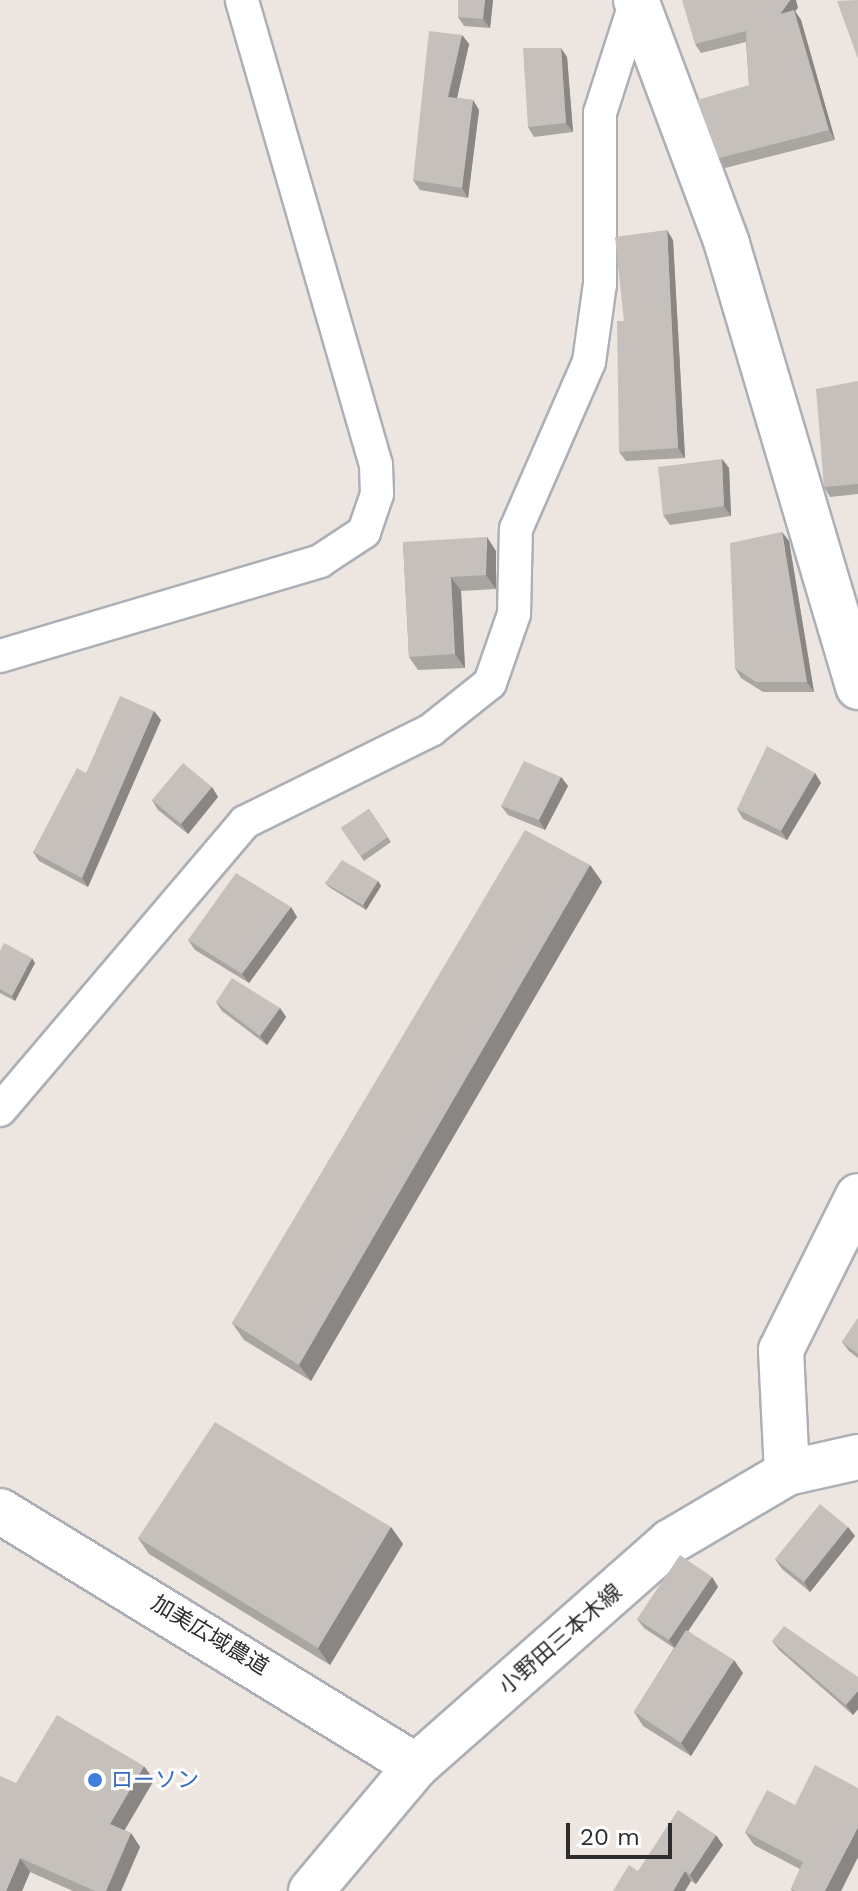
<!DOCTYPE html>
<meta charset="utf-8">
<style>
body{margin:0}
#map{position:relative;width:858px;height:1891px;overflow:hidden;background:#ece5e0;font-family:"Work Sans","Noto Sans JP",sans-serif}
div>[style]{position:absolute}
.roads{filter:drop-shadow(2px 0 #acb0b6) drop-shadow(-2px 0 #acb0b6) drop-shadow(0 2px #acb0b6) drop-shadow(0 -2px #acb0b6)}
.street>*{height:32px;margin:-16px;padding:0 16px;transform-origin:16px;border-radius:16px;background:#fff}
.secondary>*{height:44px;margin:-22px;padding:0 22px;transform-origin:22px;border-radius:22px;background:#fff}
.wall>*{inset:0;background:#a9a5a1}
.shaded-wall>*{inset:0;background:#8a8683}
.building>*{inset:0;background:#c5c0bb}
.dots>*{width:22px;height:22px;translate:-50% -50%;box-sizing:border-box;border:4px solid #fff;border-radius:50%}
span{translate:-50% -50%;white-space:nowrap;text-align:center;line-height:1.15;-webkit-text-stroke:6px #fff;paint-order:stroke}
.street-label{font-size:22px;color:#2c2c2c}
.shop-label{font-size:22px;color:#366cbe}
.left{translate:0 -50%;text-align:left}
.scale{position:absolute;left:566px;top:1823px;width:106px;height:36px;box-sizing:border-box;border:4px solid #2c2c2c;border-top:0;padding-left:10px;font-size:24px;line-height:28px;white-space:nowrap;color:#2c2c2c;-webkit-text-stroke:6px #fff;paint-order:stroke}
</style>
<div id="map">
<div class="roads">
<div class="street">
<div style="left:0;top:656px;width:334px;rotate:-16.5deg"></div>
<div style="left:320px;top:561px;width:53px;rotate:-33.4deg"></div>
<div style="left:364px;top:532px;width:40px;rotate:-71.1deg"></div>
<div style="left:377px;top:494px;width:29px;rotate:-92deg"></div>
<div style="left:376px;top:465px;width:484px;rotate:-106.1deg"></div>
<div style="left:0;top:1110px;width:378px;rotate:-49.6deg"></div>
<div style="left:245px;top:822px;width:208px;rotate:-26.3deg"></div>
<div style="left:431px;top:730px;width:75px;rotate:-38.5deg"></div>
<div style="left:490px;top:683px;width:73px;rotate:-70.8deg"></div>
<div style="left:514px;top:614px;width:85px;rotate:-88.7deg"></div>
<div style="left:516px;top:529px;width:182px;rotate:-66.4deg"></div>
<div style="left:589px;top:362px;width:79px;rotate:-82deg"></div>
<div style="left:600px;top:284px;width:171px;rotate:-90deg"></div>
<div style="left:600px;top:113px;width:118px;rotate:-72.2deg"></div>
</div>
<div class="secondary">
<div style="left:636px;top:0;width:260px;rotate:69.5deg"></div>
<div style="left:727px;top:244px;width:462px;rotate:73.5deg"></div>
<div style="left:787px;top:1473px;width:123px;rotate:-92.8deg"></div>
<div style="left:781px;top:1350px;width:172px;rotate:-63.4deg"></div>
<div style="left:0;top:1511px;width:488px;rotate:31.5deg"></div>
<div style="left:311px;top:1891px;width:163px;rotate:-50deg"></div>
<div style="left:416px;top:1766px;width:339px;rotate:-41.4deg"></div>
<div style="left:670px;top:1542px;width:136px;rotate:-30.5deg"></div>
<div style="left:787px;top:1473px;width:73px;rotate:-12.7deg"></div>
</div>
</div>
<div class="wall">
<div style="clip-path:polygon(493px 0,490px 28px,464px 26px,458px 17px)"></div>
<div style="clip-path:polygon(798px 8px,795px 11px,801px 20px,835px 140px,725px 168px,719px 158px,749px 85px,746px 42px,701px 53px,695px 44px)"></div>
<div style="clip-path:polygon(462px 35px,469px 44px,457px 98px,473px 100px,479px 110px,468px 198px,420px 190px,413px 180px)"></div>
<div style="clip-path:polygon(567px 57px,573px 132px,534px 137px,528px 127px)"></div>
<div style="clip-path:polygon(673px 240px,685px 458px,626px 461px,619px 452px)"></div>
<div style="clip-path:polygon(858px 381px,858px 494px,830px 497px,824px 487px)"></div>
<div style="clip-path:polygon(722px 459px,729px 468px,731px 516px,670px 525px,663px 515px)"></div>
<div style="clip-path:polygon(789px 541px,814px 692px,763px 692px,741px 678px,735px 668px)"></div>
<div style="clip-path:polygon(403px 542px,496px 551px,496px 589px,461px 591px,465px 668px,418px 670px,409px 657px)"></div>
<div style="clip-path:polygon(154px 711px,161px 720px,88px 887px,39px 861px,33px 852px,86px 773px)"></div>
<div style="clip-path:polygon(815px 773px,821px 783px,787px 840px,743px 819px,737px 809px)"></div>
<div style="clip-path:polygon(561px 777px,568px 786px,545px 830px,508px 815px,501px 806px)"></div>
<div style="clip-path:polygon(212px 787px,218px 797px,188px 834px,158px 810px,152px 800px)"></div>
<div style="clip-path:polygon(369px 809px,391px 842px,364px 861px,341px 828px)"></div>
<div style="clip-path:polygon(590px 865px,602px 882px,311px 1381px,244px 1340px,232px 1323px)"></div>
<div style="clip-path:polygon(378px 881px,381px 886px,366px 910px,329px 887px,325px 883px)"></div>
<div style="clip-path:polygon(291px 907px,297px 917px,249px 983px,195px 950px,188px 940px)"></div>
<div style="clip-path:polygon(0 951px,35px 963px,15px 1001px,0 993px)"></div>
<div style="clip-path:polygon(216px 1002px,280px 1008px,286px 1017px,267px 1045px,222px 1011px)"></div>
<div style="clip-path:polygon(858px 1318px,858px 1358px,849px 1351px,842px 1342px)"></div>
<div style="clip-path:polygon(391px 1527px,403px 1544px,330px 1665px,149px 1554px,138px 1538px)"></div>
<div style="clip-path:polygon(848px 1527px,855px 1536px,810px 1592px,782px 1569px,775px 1559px)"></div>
<div style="clip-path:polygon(712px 1577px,718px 1587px,688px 1631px,743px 1673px,691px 1756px,643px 1726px,634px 1712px,674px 1648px,644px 1628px,637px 1619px)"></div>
<div style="clip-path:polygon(772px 1641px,858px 1677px,858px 1709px,853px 1715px,779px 1650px)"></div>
<div style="clip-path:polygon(154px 1780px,124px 1830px,131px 1833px,140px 1847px,121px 1891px,73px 1891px,30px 1872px,22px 1891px,16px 1783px)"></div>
<div style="clip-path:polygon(795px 1805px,858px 1857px,841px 1891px,792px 1891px,791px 1889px,800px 1869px,754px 1845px,745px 1832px)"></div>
<div style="clip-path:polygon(723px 1845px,696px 1884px,691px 1881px,638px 1871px)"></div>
</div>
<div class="shaded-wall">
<div style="clip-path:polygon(485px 0,493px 0,490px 28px,483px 19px)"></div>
<div style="clip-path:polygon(790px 0,796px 0,798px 8px,795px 11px,801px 20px,835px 140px,829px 130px,780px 14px)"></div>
<div style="clip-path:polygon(462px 35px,469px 44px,455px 107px,448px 97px)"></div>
<div style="clip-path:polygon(561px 48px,567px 57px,573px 132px,566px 123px)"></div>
<div style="clip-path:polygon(473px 100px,479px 110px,468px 198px,462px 188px)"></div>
<div style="clip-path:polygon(667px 230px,673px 240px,685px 458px,678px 448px)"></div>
<div style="clip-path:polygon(722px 459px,729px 468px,731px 516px,724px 506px)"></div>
<div style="clip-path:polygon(782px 532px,789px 541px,814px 692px,807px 682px)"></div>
<div style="clip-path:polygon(487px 537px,496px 551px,496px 589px,486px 575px)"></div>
<div style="clip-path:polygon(451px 577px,461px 591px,465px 668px,455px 654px)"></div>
<div style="clip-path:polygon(154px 711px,161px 720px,88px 887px,82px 878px)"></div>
<div style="clip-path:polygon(815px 773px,821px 783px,787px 840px,781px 831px)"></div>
<div style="clip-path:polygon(561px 777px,568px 786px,545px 830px,539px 820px)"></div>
<div style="clip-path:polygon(212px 787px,218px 797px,188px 834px,181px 824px)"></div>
<div style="clip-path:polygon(590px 865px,602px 882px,311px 1381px,299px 1365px)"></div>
<div style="clip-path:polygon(378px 881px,381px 886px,366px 910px,363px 905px)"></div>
<div style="clip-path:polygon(291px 907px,297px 917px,249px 983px,242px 974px)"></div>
<div style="clip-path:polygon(32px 958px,35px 963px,15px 1001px,12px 996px)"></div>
<div style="clip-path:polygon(280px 1008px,286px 1017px,267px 1045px,260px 1036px)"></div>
<div style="clip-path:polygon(391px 1527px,403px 1544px,330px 1665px,318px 1648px)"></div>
<div style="clip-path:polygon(848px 1527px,855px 1536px,810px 1592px,804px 1582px)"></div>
<div style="clip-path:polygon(712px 1577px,718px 1587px,676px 1649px,669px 1640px)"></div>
<div style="clip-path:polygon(734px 1660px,743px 1673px,691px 1756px,681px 1743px)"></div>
<div style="clip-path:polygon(858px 1691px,858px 1709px,853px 1715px,846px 1705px)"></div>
<div style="clip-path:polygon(144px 1766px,154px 1780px,120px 1838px,110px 1824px)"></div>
<div style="clip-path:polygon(858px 1827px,858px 1857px,841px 1891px,825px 1891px)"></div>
<div style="clip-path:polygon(131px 1833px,140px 1847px,121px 1891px,106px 1891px)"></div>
<div style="clip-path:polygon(716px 1835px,723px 1845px,696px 1884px,690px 1875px)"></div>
<div style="clip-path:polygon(20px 1858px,30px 1872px,22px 1891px,6px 1891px)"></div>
<div style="clip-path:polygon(685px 1871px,691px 1881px,685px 1891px,673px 1891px)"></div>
</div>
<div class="building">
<div style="clip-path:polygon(458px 0,485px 0,483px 19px,458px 17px)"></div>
<div style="clip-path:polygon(682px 0,790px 0,780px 14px,794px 10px,829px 130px,719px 158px,697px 100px,749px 85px,746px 31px,695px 44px)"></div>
<div style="clip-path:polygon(858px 0,858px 59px,837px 1px)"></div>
<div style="clip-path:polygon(429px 31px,462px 35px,448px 97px,473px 100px,462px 188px,413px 180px)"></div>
<div style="clip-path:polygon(523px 48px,561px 48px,566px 123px,528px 127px)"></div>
<div style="clip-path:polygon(667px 230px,678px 448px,619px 452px,617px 321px,624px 321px,615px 237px)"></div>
<div style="clip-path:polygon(858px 381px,858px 484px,824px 487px,816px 389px)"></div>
<div style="clip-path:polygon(722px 459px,724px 506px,663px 515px,658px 467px)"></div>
<div style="clip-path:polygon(782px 532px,807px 682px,756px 682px,735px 668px,730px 543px)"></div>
<div style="clip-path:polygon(487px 537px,486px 575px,451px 577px,455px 654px,409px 657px,403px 542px)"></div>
<div style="clip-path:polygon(120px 696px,154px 711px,82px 878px,33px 852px,77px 768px,86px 773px)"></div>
<div style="clip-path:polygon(767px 746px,815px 773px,781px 831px,737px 809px)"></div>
<div style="clip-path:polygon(524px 761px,561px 777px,539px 820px,501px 806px)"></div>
<div style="clip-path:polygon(183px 763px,212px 787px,181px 824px,152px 800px)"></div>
<div style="clip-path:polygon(369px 809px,388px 837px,361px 856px,341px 828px)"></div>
<div style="clip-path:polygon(525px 830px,590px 865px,299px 1365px,232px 1323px)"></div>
<div style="clip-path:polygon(342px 860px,378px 881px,363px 905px,325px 883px)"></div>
<div style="clip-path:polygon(236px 873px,291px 907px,242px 974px,188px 940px)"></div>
<div style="clip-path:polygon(4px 943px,32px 958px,12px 996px,0 989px,0 951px)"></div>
<div style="clip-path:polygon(232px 978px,280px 1008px,260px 1036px,216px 1002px)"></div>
<div style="clip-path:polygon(858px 1318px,858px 1354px,842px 1342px)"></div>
<div style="clip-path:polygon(215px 1422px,391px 1527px,318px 1648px,138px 1538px)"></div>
<div style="clip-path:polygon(820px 1504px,848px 1527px,804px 1582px,775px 1559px)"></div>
<div style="clip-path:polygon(680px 1555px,712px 1577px,669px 1640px,637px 1619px)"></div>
<div style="clip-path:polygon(784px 1626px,858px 1677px,858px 1691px,846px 1705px,772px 1641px)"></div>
<div style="clip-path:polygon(686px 1630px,734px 1660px,681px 1743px,634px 1712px)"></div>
<div style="clip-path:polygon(57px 1715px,144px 1766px,110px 1824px,131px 1833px,106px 1891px,95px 1891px,20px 1858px,6px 1891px,0 1891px,0 1776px,16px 1783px)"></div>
<div style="clip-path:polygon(815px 1765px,858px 1788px,858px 1827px,825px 1891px,795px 1891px,791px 1889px,803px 1862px,745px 1832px,767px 1790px,795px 1805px)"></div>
<div style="clip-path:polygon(678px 1810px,716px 1835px,690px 1875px,685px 1871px,673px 1891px,613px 1891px,629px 1865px,638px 1871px)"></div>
</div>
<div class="dots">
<div style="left:95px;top:1780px;background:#3f7fe0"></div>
</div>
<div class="street-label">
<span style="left:210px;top:1635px;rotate:31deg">加美広域農道</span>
<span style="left:560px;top:1639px;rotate:-41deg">小野田三本木線</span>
</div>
<div class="shop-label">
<span class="left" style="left:111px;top:1780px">ローソン</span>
</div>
<div class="scale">20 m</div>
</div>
